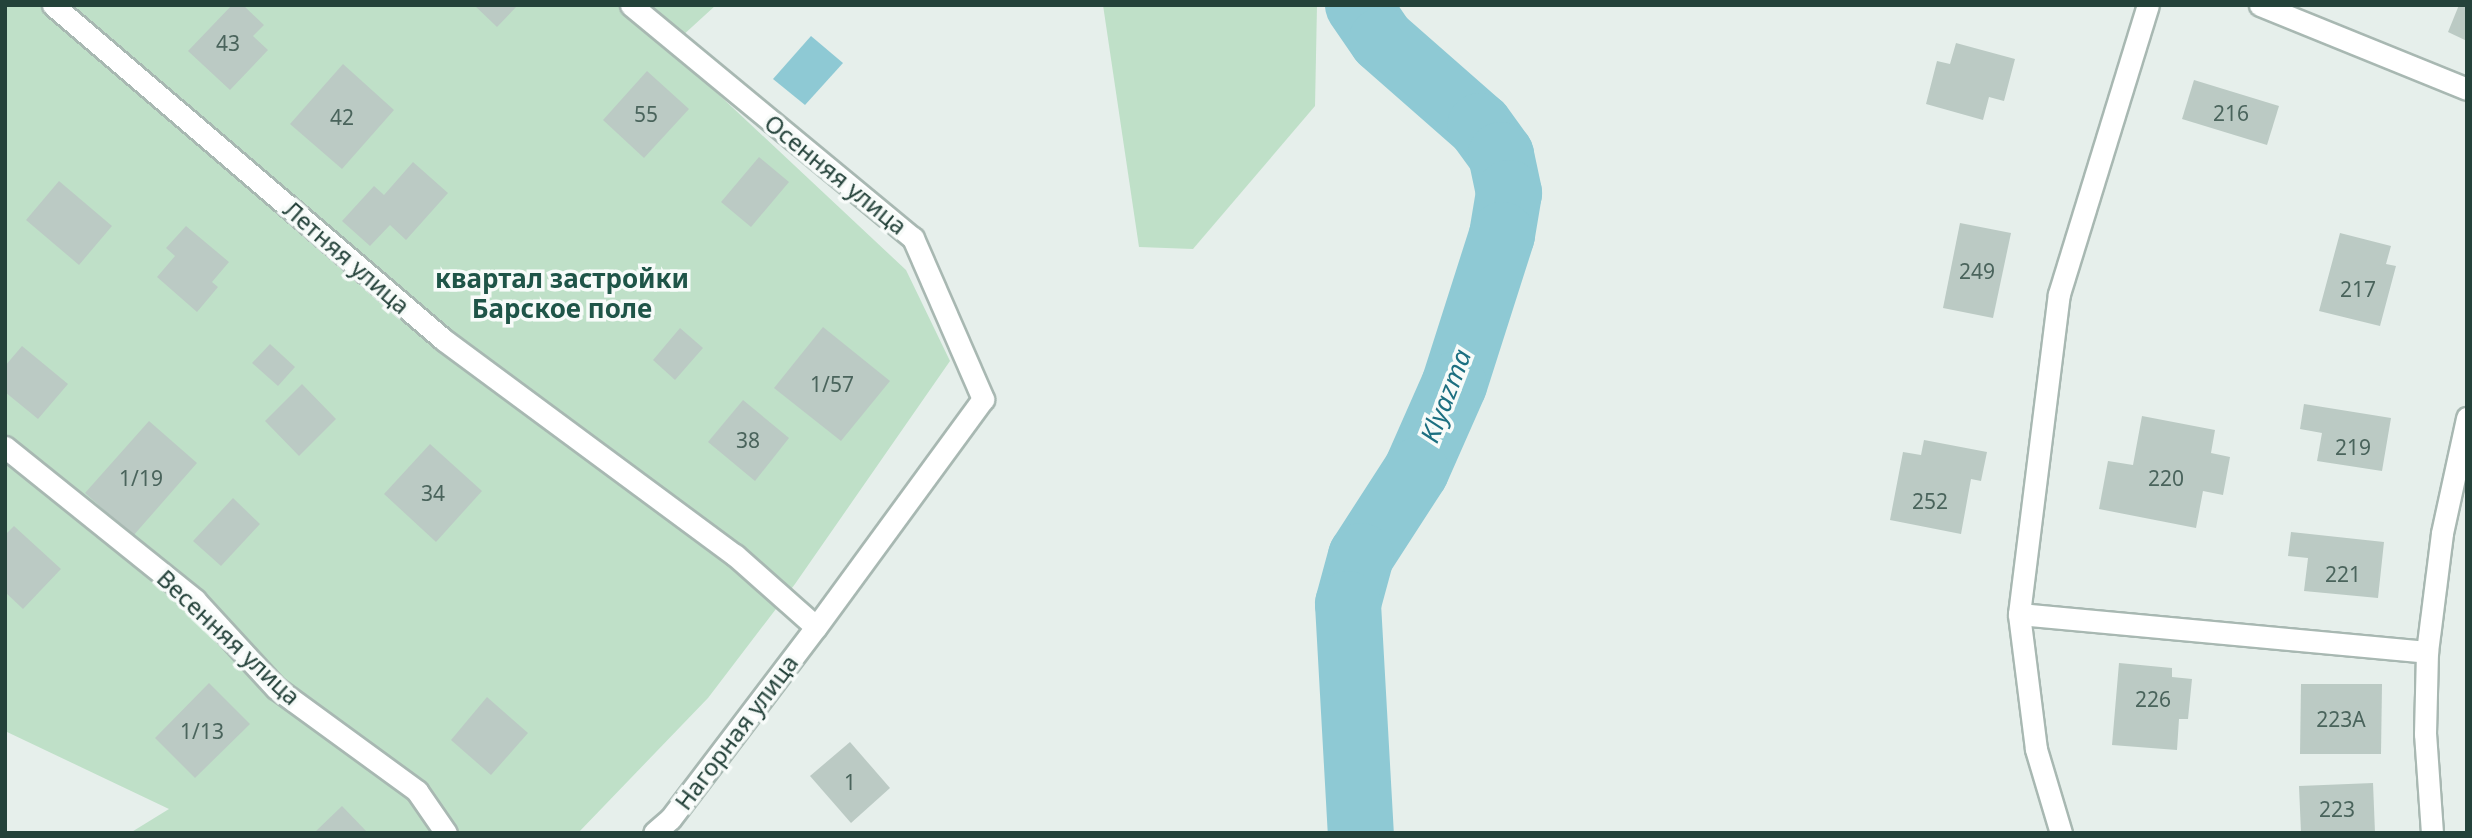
<!DOCTYPE html>
<meta charset="utf-8">
<style>
body{margin:0}
#map{position:relative;width:2472px;height:838px;overflow:hidden;background:#e6efeb;font-family:"Noto Sans",sans-serif}
div>[style]{position:absolute}
.green>*{inset:0;background:#bfe0c8}
.water>*{inset:0;background:#8ec9d4}
.river>*{height:66px;margin:-33px;padding:0 33px;transform-origin:33px;border-radius:33px;background:#8ec9d4}
.building>*{inset:0;background:#bbcac4}
.roads{filter:drop-shadow(2px 0 #a8b8b2) drop-shadow(-2px 0 #a8b8b2) drop-shadow(0 2px #a8b8b2) drop-shadow(0 -2px #a8b8b2)}
.minor>*{height:21px;margin:-10.5px;padding:0 10.5px;transform-origin:10.5px;border-radius:10.5px;background:#fff}
span{translate:-50% -50%;white-space:nowrap;text-align:center;line-height:1.15;-webkit-text-stroke:7px #f7fbf9;paint-order:stroke}
.number-label{font-size:21px;color:#4a645c}
.number-label span{-webkit-text-stroke-width:0}
.street-label{font-size:24px;color:#24423a}
.neighbourhood-label{font-size:26px;color:#1f5548;font-weight:700}
.water-label{font-size:26px;color:#1c6f80;font-style:italic}
.frame{position:absolute;inset:0;border:7px solid #24423a;pointer-events:none}
</style>
<div id="map">
<div class="green">
<div style="clip-path:polygon(5px 5px,716px 5px,669px 48px,906px 270px,950px 361px,795px 584px,708px 698px,578px 833px,130px 833px,169px 809px,5px 731px)"></div>
<div style="clip-path:polygon(1103px 5px,1317px 5px,1315px 106px,1193px 249px,1139px 247px)"></div>
</div>
<div class="water">
<div style="clip-path:polygon(811px 36px,843px 63px,805px 105px,773px 79px)"></div>
</div>
<div class="river">
<div style="left:1358px;top:5px;width:42px;rotate:55.6deg"></div>
<div style="left:1382px;top:40px;width:130px;rotate:41.3deg"></div>
<div style="left:1480px;top:126px;width:36px;rotate:54deg"></div>
<div style="left:1501px;top:155px;width:39px;rotate:78deg"></div>
<div style="left:1509px;top:193px;width:43px;rotate:99.5deg"></div>
<div style="left:1502px;top:235px;width:157px;rotate:107.7deg"></div>
<div style="left:1454px;top:385px;width:94px;rotate:113.8deg"></div>
<div style="left:1416px;top:471px;width:101px;rotate:122.9deg"></div>
<div style="left:1361px;top:556px;width:50px;rotate:105.2deg"></div>
<div style="left:1348px;top:604px;width:229px;rotate:86.8deg"></div>
</div>
<div class="building">
<div style="clip-path:polygon(232px 5px,243px 5px,264px 25px,253px 36px,268px 50px,230px 90px,188px 51px)"></div>
<div style="clip-path:polygon(474px 5px,518px 5px,497px 27px)"></div>
<div style="clip-path:polygon(2459px 5px,2467px 5px,2467px 41px,2448px 32px)"></div>
<div style="clip-path:polygon(1956px 43px,2015px 59px,2004px 101px,1989px 97px,1983px 120px,1926px 104px,1937px 61px,1950px 64px)"></div>
<div style="clip-path:polygon(343px 64px,394px 110px,342px 169px,290px 124px)"></div>
<div style="clip-path:polygon(647px 71px,689px 109px,644px 158px,603px 120px)"></div>
<div style="clip-path:polygon(2194px 80px,2279px 106px,2267px 145px,2182px 119px)"></div>
<div style="clip-path:polygon(759px 157px,789px 182px,751px 227px,721px 202px)"></div>
<div style="clip-path:polygon(413px 162px,448px 193px,406px 240px,390px 225px,370px 246px,342px 221px,374px 186px,384px 195px)"></div>
<div style="clip-path:polygon(59px 181px,112px 226px,79px 265px,26px 220px)"></div>
<div style="clip-path:polygon(1960px 223px,2011px 233px,1993px 318px,1943px 308px)"></div>
<div style="clip-path:polygon(186px 226px,229px 262px,212px 282px,218px 287px,197px 312px,157px 277px,175px 256px,166px 248px)"></div>
<div style="clip-path:polygon(2340px 233px,2391px 246px,2386px 264px,2396px 266px,2380px 326px,2319px 311px)"></div>
<div style="clip-path:polygon(823px 327px,890px 381px,841px 441px,774px 388px)"></div>
<div style="clip-path:polygon(680px 328px,703px 348px,675px 380px,653px 360px)"></div>
<div style="clip-path:polygon(270px 344px,295px 367px,278px 386px,252px 363px)"></div>
<div style="clip-path:polygon(22px 346px,68px 384px,38px 419px,5px 392px,5px 366px)"></div>
<div style="clip-path:polygon(302px 384px,336px 419px,299px 456px,265px 421px)"></div>
<div style="clip-path:polygon(743px 400px,789px 438px,755px 481px,708px 442px)"></div>
<div style="clip-path:polygon(2304px 404px,2391px 418px,2382px 471px,2317px 461px,2322px 433px,2300px 429px)"></div>
<div style="clip-path:polygon(2142px 416px,2215px 430px,2211px 453px,2230px 457px,2223px 495px,2203px 491px,2196px 528px,2099px 509px,2108px 461px,2133px 465px)"></div>
<div style="clip-path:polygon(149px 421px,197px 463px,133px 536px,85px 493px)"></div>
<div style="clip-path:polygon(1924px 440px,1987px 452px,1981px 481px,1971px 479px,1961px 534px,1890px 520px,1903px 452px,1921px 455px)"></div>
<div style="clip-path:polygon(430px 444px,482px 491px,436px 542px,384px 494px)"></div>
<div style="clip-path:polygon(233px 498px,260px 524px,221px 566px,193px 541px)"></div>
<div style="clip-path:polygon(14px 526px,61px 569px,23px 609px,5px 592px,5px 535px)"></div>
<div style="clip-path:polygon(2291px 532px,2384px 542px,2378px 598px,2304px 591px,2308px 558px,2288px 556px)"></div>
<div style="clip-path:polygon(2119px 663px,2172px 668px,2172px 677px,2192px 679px,2188px 719px,2179px 719px,2177px 750px,2112px 745px)"></div>
<div style="clip-path:polygon(209px 683px,250px 724px,195px 778px,155px 738px)"></div>
<div style="clip-path:polygon(2301px 684px,2382px 684px,2381px 754px,2300px 754px)"></div>
<div style="clip-path:polygon(487px 697px,528px 733px,491px 775px,451px 740px)"></div>
<div style="clip-path:polygon(850px 742px,890px 788px,851px 823px,810px 776px)"></div>
<div style="clip-path:polygon(2373px 783px,2375px 833px,2301px 833px,2299px 786px)"></div>
<div style="clip-path:polygon(342px 806px,368px 833px,316px 831px)"></div>
</div>
<div class="roads">
<div class="minor">
<div style="left:53px;top:5px;width:515px;rotate:40.59deg"></div>
<div style="left:444px;top:340px;width:362px;rotate:36.5deg"></div>
<div style="left:735px;top:555px;width:108px;rotate:41.6deg"></div>
<div style="left:631px;top:5px;width:366px;rotate:39.6deg"></div>
<div style="left:913px;top:238px;width:176px;rotate:66.5deg"></div>
<div style="left:983px;top:399px;width:283px;rotate:126.2deg"></div>
<div style="left:816px;top:627px;width:241px;rotate:127.2deg"></div>
<div style="left:670px;top:819px;width:21px;rotate:139deg"></div>
<div style="left:2260px;top:5px;width:223px;rotate:22.1deg"></div>
<div style="left:5px;top:447px;width:244px;rotate:38.8deg"></div>
<div style="left:195px;top:600px;width:120px;rotate:47.4deg"></div>
<div style="left:276px;top:688px;width:175px;rotate:36.1deg"></div>
<div style="left:417px;top:791px;width:51px;rotate:55.4deg"></div>
<div style="left:2019px;top:614px;width:410px;rotate:5.3deg"></div>
<div style="left:2061px;top:833px;width:88px;rotate:-106.6deg"></div>
<div style="left:2036px;top:749px;width:136px;rotate:-97.2deg"></div>
<div style="left:2019px;top:614px;width:322px;rotate:-82.9deg"></div>
<div style="left:2059px;top:294px;width:302px;rotate:-72.9deg"></div>
<div style="left:2432px;top:833px;width:99px;rotate:-94deg"></div>
<div style="left:2425px;top:734px;width:82px;rotate:-88.6deg"></div>
<div style="left:2427px;top:652px;width:120px;rotate:-82.8deg"></div>
<div style="left:2442px;top:533px;width:118px;rotate:-77.7deg"></div>
</div>
</div>
<div class="number-label">
<span style="left:228px;top:43px">43</span>
<span style="left:2231px;top:113px">216</span>
<span style="left:646px;top:114px">55</span>
<span style="left:342px;top:117px">42</span>
<span style="left:1977px;top:271px">249</span>
<span style="left:2358px;top:289px">217</span>
<span style="left:832px;top:384px">1/57</span>
<span style="left:748px;top:440px">38</span>
<span style="left:2353px;top:447px">219</span>
<span style="left:141px;top:478px">1/19</span>
<span style="left:2166px;top:478px">220</span>
<span style="left:433px;top:493px">34</span>
<span style="left:1930px;top:501px">252</span>
<span style="left:2343px;top:574px">221</span>
<span style="left:2153px;top:699px">226</span>
<span style="left:2341px;top:719px">223А</span>
<span style="left:202px;top:731px">1/13</span>
<span style="left:850px;top:782px">1</span>
<span style="left:2337px;top:809px">223</span>
</div>
<div class="street-label">
<span style="left:836px;top:174px;rotate:39deg">Осенняя улица</span>
<span style="left:347px;top:257px;rotate:41deg">Летняя улица</span>
<span style="left:229px;top:637px;rotate:43deg">Весенняя улица</span>
<span style="left:736px;top:732px;rotate:-53deg">Нагорная улица</span>
</div>
<div class="neighbourhood-label">
<span style="left:562px;top:294px">квартал застройки<br>Барское поле</span>
</div>
<div class="water-label">
<span style="left:1446px;top:396px;rotate:-69deg">Klyazma</span>
</div>
<div class="frame"></div>
</div>
